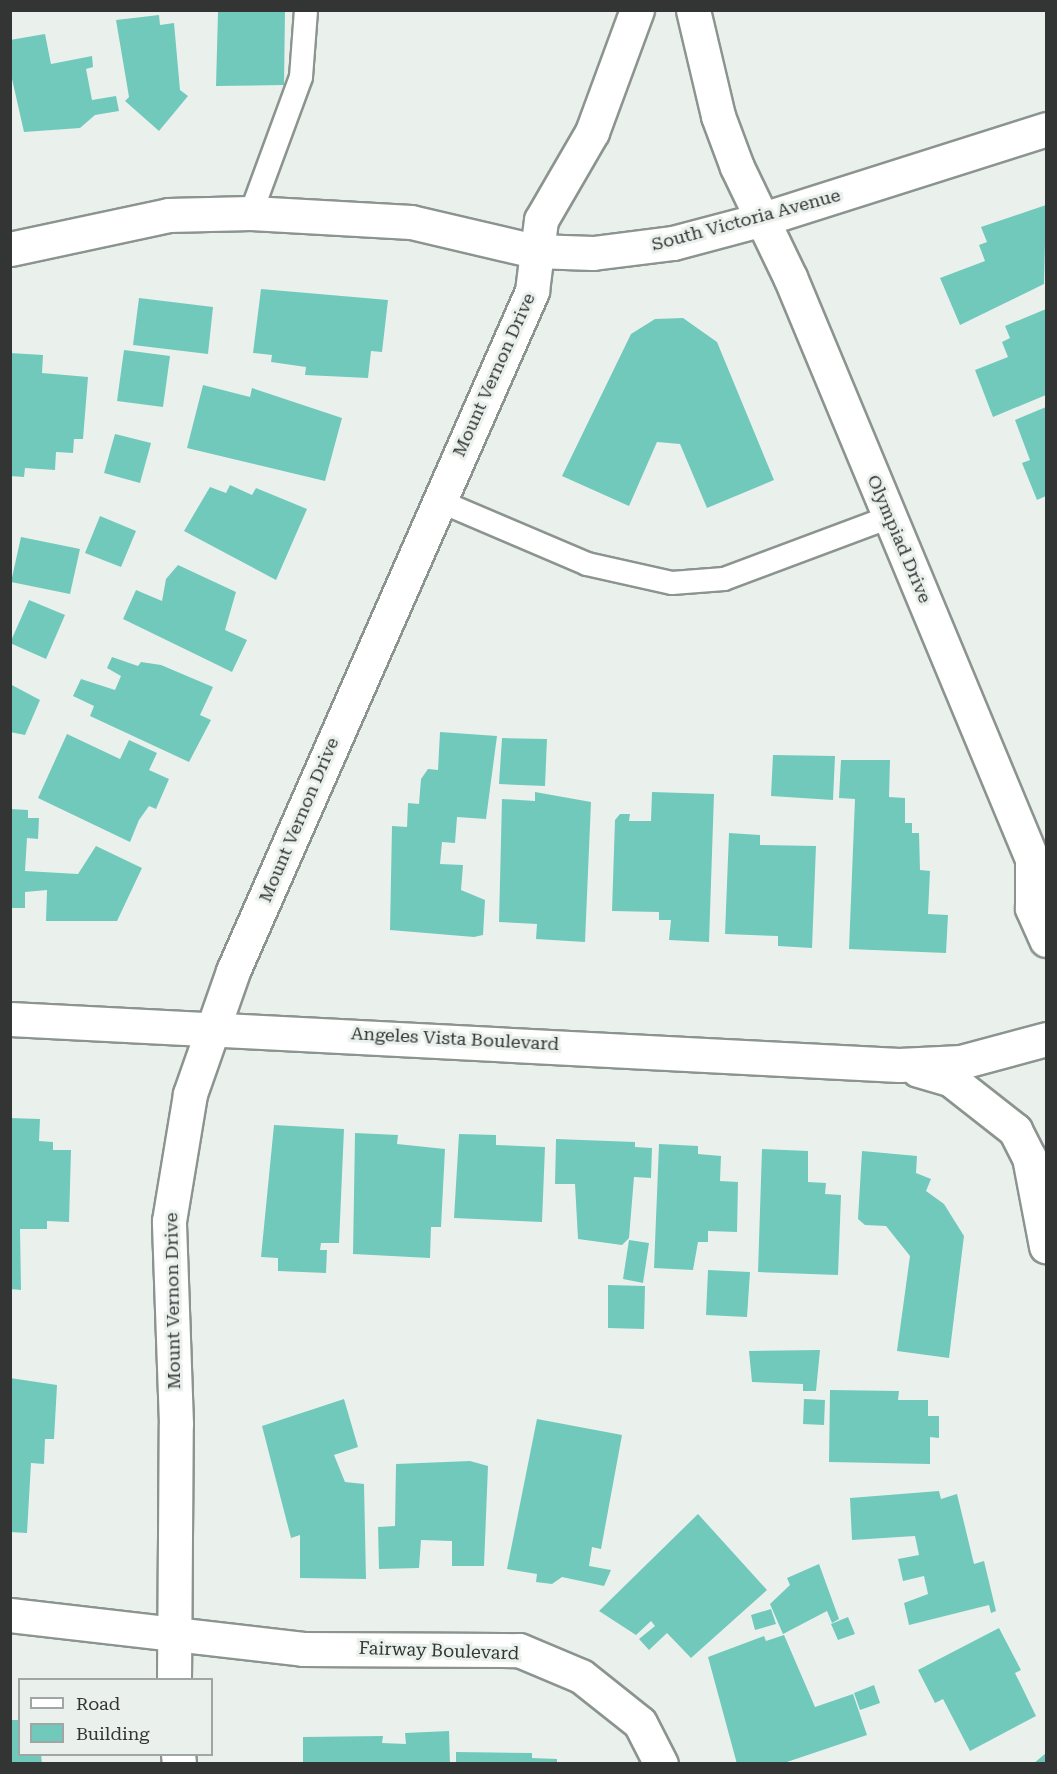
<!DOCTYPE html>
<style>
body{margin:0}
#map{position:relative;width:1057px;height:1774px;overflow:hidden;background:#eaf1ed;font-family:"Roboto Serif",serif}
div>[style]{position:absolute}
.building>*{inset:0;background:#71c9bc}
.roads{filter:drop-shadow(2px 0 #8c9490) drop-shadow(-2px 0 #8c9490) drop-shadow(0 2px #8c9490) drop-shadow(0 -2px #8c9490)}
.service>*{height:22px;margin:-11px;padding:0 11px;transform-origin:11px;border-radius:11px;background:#fff}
.minor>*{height:33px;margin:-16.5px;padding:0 16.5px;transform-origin:16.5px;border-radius:16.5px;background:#fff}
.tertiary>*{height:33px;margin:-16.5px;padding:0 16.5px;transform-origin:16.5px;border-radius:16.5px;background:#fff}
span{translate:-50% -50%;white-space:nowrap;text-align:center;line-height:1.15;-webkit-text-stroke:6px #eaf1ed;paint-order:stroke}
.street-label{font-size:18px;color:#323534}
.frame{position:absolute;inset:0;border:12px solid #323534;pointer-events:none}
.legend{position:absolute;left:18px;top:1678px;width:195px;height:78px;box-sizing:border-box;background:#eaf1ed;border:2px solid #a0a6a3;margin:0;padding:8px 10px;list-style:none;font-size:18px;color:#323534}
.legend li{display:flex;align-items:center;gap:12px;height:30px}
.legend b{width:30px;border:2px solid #a0a6a3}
</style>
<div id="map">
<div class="building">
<div style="clip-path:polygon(285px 10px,284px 85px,216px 86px,218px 12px)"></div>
<div style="clip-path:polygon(159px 15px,160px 25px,174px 23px,180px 90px,188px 96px,159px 131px,125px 101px,129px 97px,116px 20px)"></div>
<div style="clip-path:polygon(45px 34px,51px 64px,92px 56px,93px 67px,86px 69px,92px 100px,116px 96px,119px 111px,95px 115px,80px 128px,24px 132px,10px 70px,10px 40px)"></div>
<div style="clip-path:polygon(1046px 205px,1044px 284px,960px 325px,940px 278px,985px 261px,979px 245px,987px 242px,981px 227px)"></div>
<div style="clip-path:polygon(261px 289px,388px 300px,382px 352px,371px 351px,368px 378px,305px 375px,306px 367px,271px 362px,272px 355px,253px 353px)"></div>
<div style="clip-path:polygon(139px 298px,213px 307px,208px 354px,133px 345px)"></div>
<div style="clip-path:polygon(1046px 309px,1046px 395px,993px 417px,975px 370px,1008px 357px,1002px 342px,1010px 338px,1005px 326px)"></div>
<div style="clip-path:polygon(683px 318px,717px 342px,774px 480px,707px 508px,680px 444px,657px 442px,629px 506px,562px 476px,631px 334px,655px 319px)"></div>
<div style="clip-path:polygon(124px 350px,170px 356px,163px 407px,117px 401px)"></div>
<div style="clip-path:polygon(10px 353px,43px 355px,42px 373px,88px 377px,83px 439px,74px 439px,73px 453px,56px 452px,55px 470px,25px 468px,24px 477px,10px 476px)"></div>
<div style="clip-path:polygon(203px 385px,250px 397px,252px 388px,342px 418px,325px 481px,187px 448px)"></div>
<div style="clip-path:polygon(1046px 407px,1046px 496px,1037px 500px,1022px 463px,1030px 460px,1015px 420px)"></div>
<div style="clip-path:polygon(115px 434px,151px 443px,140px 483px,104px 473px)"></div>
<div style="clip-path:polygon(230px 485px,252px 495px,256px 488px,307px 509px,276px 580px,184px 531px,210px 487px,226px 493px)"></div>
<div style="clip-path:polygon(100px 516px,136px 531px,121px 567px,85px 553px)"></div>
<div style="clip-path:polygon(21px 537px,80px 549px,70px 594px,11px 582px)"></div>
<div style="clip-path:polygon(178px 565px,236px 592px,225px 630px,247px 640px,232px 672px,123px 619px,136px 590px,162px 601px,166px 579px)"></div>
<div style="clip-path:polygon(29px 600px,65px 615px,46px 659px,10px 643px)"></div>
<div style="clip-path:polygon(112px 657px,138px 666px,141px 662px,161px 665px,213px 687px,200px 715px,211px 720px,189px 762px,90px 716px,94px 706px,73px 696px,81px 679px,115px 690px,121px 676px,107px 668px)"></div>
<div style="clip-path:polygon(10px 684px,40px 700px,25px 735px,10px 732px)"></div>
<div style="clip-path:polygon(440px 732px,497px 736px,486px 819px,457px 817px,455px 843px,442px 842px,440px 864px,463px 865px,461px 890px,485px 900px,483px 935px,474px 937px,390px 930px,392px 826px,407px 827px,408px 803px,419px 804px,421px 779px,428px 769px,438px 770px)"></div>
<div style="clip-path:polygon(67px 734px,120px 759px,129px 740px,157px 753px,149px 770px,169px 779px,156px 809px,149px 806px,139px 820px,130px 842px,38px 798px)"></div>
<div style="clip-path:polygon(502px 738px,547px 739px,545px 786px,499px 784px)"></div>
<div style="clip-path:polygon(773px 755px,835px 756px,833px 800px,771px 796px)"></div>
<div style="clip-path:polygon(841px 760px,890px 760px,889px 797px,905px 798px,905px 823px,912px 823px,912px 833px,919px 833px,920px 870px,930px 871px,928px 914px,948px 915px,946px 953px,849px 949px,855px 799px,839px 798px)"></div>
<div style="clip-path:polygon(535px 792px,591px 802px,585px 942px,536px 939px,537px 924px,499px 922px,502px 799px,535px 801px)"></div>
<div style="clip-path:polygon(652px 792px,714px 794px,709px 942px,669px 940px,671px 920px,659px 920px,659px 912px,612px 911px,615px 820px,620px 814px,630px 814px,629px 821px,651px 821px)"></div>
<div style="clip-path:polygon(10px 809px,28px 810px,28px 818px,39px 818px,38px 839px,27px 838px,25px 871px,78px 874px,96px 846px,142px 868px,117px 921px,46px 921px,47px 890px,25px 892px,25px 908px,10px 908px)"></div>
<div style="clip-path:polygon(729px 833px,760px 835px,760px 845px,816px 846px,812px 948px,778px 946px,778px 936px,725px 934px)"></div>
<div style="clip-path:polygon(10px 1118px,40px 1119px,39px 1141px,53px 1142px,53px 1150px,71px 1150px,69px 1222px,47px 1221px,47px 1229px,20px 1229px,21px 1290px,10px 1289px)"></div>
<div style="clip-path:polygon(274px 1125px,344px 1129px,339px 1243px,321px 1243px,320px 1250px,327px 1250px,326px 1273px,278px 1271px,278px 1258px,261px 1257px)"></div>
<div style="clip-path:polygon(355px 1133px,398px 1135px,397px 1144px,445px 1149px,441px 1227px,431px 1227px,430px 1258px,353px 1254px)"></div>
<div style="clip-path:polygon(459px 1134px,496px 1135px,496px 1145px,545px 1147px,542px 1222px,454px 1218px)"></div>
<div style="clip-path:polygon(556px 1139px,635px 1142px,635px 1147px,652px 1148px,651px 1178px,634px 1177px,629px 1238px,622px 1245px,578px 1239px,575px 1184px,555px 1184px)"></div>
<div style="clip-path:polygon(659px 1144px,698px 1146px,698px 1154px,721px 1156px,720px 1181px,738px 1182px,737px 1232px,708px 1231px,708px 1242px,698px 1242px,693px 1270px,654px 1268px)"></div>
<div style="clip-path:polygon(762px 1149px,808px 1151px,808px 1182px,826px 1183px,825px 1194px,841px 1195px,838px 1275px,758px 1272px)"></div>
<div style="clip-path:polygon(862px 1151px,917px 1156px,916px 1173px,931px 1179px,926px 1191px,944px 1204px,964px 1236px,949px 1358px,897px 1351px,910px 1256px,886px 1226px,865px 1225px,858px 1219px)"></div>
<div style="clip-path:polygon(629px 1240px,649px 1243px,643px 1283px,623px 1279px)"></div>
<div style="clip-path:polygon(708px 1270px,750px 1272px,747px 1317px,706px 1315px)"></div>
<div style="clip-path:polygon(608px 1285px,645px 1286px,644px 1329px,608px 1328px)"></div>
<div style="clip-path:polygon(820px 1350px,816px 1391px,803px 1391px,803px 1384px,752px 1382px,749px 1351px)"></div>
<div style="clip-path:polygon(10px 1378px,57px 1385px,54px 1439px,45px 1439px,44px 1464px,31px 1463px,27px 1533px,10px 1532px)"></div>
<div style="clip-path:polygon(830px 1390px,899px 1391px,898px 1400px,928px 1400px,928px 1416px,939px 1416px,939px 1438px,930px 1437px,930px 1464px,829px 1462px)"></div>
<div style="clip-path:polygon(344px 1399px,358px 1447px,334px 1455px,345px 1482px,364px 1484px,366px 1579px,300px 1578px,300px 1535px,291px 1538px,262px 1426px)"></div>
<div style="clip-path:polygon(804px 1399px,825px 1400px,824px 1425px,803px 1424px)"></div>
<div style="clip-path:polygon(537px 1419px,622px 1435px,601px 1549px,592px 1547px,589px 1566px,611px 1570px,604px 1586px,562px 1577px,552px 1584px,536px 1582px,537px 1574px,507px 1569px)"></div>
<div style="clip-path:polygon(470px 1461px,488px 1466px,484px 1566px,452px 1566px,452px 1541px,421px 1540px,419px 1568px,379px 1569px,378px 1527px,395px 1526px,396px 1464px)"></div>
<div style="clip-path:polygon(939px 1491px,941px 1499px,957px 1494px,974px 1564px,984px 1561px,996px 1611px,991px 1613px,989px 1605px,909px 1625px,904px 1603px,928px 1594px,924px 1576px,903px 1581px,898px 1559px,919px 1555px,915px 1536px,852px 1540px,850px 1498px)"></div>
<div style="clip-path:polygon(698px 1514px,767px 1590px,691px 1658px,667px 1633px,649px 1650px,639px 1639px,655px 1626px,651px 1621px,636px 1635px,599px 1611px)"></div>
<div style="clip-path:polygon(819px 1564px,839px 1619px,832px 1623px,827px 1611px,783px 1634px,770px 1604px,790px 1585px,787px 1578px)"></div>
<div style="clip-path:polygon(771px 1609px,776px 1624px,755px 1630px,751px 1615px)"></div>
<div style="clip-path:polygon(848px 1617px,855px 1634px,838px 1640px,831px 1624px)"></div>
<div style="clip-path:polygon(999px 1628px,1021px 1670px,1015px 1673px,1036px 1716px,970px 1751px,943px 1699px,935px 1703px,918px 1670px)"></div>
<div style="clip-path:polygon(784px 1635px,815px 1707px,853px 1694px,867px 1735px,781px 1764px,737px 1764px,708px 1657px,764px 1636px,766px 1641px)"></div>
<div style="clip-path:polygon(874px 1685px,880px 1703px,860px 1710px,854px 1693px)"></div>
<div style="clip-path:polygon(10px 1720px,20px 1720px,20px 1754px,41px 1754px,42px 1764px,10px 1764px)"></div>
<div style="clip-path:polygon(449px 1731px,450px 1764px,303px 1764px,303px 1737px,383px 1736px,382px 1743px,406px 1744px,405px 1733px)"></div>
<div style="clip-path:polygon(456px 1752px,532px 1753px,532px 1758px,557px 1759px,557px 1764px,456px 1764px)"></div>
<div style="clip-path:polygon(1046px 1753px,1046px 1764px,1033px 1764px)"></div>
</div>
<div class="roads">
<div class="service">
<div style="left:251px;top:213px;width:145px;rotate:-69.8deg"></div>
<div style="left:301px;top:77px;width:67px;rotate:-85.7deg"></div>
<div style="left:437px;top:500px;width:163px;rotate:23.1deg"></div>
<div style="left:587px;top:564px;width:87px;rotate:12.6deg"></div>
<div style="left:672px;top:583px;width:52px;rotate:-4.4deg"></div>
<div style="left:724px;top:579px;width:177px;rotate:-20.5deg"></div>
</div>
<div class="minor">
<div style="left:763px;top:219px;width:297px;rotate:-17.6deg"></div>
<div style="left:10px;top:1019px;width:890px;rotate:2.96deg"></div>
<div style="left:899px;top:1065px;width:62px;rotate:-2.8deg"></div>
<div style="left:961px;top:1062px;width:88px;rotate:-15.1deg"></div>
<div style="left:918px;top:1070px;width:33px;rotate:16deg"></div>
<div style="left:950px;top:1079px;width:83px;rotate:38.1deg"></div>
<div style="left:1015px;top:1130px;width:30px;rotate:63deg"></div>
<div style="left:1029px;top:1157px;width:91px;rotate:79.2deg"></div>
<div style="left:10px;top:1615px;width:295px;rotate:6.6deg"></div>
<div style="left:303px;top:1649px;width:216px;rotate:0.3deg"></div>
<div style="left:519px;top:1650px;width:67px;rotate:22.8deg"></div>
<div style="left:581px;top:1676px;width:75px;rotate:38.5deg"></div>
<div style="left:640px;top:1723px;width:46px;rotate:62.9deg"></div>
</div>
<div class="tertiary">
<div style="left:693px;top:10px;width:109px;rotate:76.7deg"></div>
<div style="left:718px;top:116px;width:54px;rotate:69.6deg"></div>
<div style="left:737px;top:167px;width:122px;rotate:64.3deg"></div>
<div style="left:790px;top:277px;width:630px;rotate:67.42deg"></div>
<div style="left:1032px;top:859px;width:49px;rotate:90deg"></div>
<div style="left:1032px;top:908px;width:35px;rotate:66deg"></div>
<div style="left:10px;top:249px;width:162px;rotate:-12.1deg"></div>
<div style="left:168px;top:215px;width:83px;rotate:-1.4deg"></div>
<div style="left:251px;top:213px;width:160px;rotate:3.2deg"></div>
<div style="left:411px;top:222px;width:127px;rotate:13.2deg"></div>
<div style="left:535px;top:251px;width:58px;rotate:2deg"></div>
<div style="left:593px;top:253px;width:81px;rotate:-7.1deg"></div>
<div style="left:673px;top:243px;width:93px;rotate:-14.9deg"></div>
<div style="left:174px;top:1680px;width:256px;rotate:-89.6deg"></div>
<div style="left:176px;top:1424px;width:203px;rotate:-92deg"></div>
<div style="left:169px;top:1221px;width:129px;rotate:-80.6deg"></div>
<div style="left:190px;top:1094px;width:130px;rotate:-70.7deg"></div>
<div style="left:233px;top:971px;width:743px;rotate:-66.26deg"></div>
<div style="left:532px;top:291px;width:72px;rotate:-82.8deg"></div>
<div style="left:541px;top:220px;width:102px;rotate:-59.9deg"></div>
<div style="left:592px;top:132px;width:130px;rotate:-69.8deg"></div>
<div style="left:178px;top:1754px;width:10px;rotate:84deg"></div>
</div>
</div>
<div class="street-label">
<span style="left:746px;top:220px;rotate:-15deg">South Victoria Avenue</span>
<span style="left:494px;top:375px;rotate:-66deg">Mount Vernon Drive</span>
<span style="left:899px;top:539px;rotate:67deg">Olympiad Drive</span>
<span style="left:299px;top:820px;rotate:-67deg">Mount Vernon Drive</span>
<span style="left:455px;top:1039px;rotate:3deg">Angeles Vista Boulevard</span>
<span style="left:173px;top:1301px;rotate:-91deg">Mount Vernon Drive</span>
<span style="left:439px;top:1651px;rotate:2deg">Fairway Boulevard</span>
</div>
<div class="frame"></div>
<ul class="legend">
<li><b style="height:8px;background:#fff"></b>Road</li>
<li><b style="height:16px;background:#71c9bc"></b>Building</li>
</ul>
</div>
